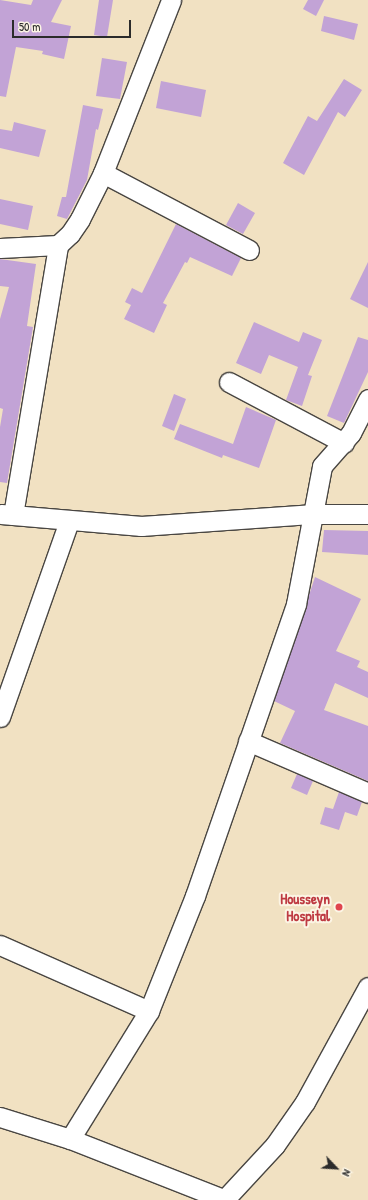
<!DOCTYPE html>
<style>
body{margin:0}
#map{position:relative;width:368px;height:1200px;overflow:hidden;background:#f1e1c2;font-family:"Patrick Hand",sans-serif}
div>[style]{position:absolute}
.building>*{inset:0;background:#c2a3d6}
.roads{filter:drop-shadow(1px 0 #494642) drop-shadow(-1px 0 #494642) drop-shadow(0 1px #494642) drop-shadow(0 -1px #494642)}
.street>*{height:19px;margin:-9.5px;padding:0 9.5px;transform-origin:9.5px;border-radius:9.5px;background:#fff}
.dots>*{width:11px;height:11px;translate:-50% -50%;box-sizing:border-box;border:2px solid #fcf5e5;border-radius:50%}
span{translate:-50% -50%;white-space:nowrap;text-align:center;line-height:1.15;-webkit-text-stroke:4px #fcf5e5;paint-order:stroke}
.health-label{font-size:15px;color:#be3a42;font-weight:700}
.right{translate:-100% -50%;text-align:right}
.north{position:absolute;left:316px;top:1148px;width:40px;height:40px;-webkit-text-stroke:3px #fcf5e5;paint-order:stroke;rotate:115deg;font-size:11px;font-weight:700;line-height:16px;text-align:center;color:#2b2b2b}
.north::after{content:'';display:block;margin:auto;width:14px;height:18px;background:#2b2b2b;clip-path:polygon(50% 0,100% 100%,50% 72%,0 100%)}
.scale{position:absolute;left:12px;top:20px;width:119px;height:18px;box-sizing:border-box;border:2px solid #2b2b2b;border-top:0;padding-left:5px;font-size:12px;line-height:14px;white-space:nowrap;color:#2b2b2b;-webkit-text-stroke:3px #fcf5e5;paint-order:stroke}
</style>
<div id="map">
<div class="building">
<div style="clip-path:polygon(0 0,31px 5px,33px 0,62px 0,51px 22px,71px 26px,64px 59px,42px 54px,43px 51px,16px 47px,6px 97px,0 96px)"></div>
<div style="clip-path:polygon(99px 0,113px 0,107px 37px,94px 35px)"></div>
<div style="clip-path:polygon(308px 0,324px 0,316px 16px,303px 9px)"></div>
<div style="clip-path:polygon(324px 16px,358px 24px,354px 40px,321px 31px)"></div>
<div style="clip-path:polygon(102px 58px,127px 62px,120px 99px,96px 96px)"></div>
<div style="clip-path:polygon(344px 79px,362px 90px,345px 117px,338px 112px,304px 175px,283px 163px,308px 116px,317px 121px)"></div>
<div style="clip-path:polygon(161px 81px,206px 90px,201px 117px,156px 108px)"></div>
<div style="clip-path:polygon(83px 105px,103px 109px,98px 130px,96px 129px,87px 180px,67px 219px,57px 216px,62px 197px,66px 197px)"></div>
<div style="clip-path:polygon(14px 122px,46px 130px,39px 157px,0 148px,0 129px,12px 131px)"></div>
<div style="clip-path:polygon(0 199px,33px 206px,28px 230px,0 224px)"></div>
<div style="clip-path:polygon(238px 203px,255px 213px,243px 234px,226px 225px)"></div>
<div style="clip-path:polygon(176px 224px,241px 258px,232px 276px,190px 257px,187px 263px,185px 262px,163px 303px,167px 305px,154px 333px,124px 319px,131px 305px,125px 302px,132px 288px,142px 293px)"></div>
<div style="clip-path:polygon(0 259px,36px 264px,27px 326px,33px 327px,7px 483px,0 482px,0 427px,3px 409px,0 408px,0 319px,9px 287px,0 286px)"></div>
<div style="clip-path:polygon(368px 262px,368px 308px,350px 299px)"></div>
<div style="clip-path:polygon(254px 322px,299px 342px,303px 332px,322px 340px,308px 375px,312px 376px,302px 406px,286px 400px,298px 367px,269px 355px,261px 374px,236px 363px)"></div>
<div style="clip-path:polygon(358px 337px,368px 340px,368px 372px,344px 423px,327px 416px)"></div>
<div style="clip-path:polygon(174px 394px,186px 399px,174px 431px,162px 426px)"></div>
<div style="clip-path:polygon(246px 407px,276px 420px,259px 468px,223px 455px,222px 458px,174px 439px,180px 424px,233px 444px)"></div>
<div style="clip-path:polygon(324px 530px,368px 531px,368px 555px,322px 552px)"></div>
<div style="clip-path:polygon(315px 577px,361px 599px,336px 651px,360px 661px,357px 667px,368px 672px,368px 698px,335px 683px,324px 710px,368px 726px,368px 781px,280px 743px,295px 711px,274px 701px)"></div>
<div style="clip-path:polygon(297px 774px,313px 781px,307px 795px,291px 788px)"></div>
<div style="clip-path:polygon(339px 792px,362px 802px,357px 816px,345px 812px,339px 830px,320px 824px,325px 807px,333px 809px)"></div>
</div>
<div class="roads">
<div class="street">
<div style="left:103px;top:173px;width:165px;rotate:27.8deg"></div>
<div style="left:0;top:248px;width:58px;rotate:-3deg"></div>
<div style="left:229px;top:382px;width:130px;rotate:27.9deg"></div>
<div style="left:1px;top:514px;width:141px;rotate:4.9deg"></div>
<div style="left:141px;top:526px;width:170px;rotate:-4deg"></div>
<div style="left:311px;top:514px;width:57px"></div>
<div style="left:13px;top:515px;width:274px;rotate:-80.5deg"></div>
<div style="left:58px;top:245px;width:16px;rotate:-43deg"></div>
<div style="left:70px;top:234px;width:18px;rotate:-56deg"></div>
<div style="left:80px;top:219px;width:51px;rotate:-63.4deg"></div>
<div style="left:103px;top:173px;width:186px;rotate:-68.5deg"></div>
<div style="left:0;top:717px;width:208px;rotate:-70.6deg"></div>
<div style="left:248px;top:741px;width:131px;rotate:23.4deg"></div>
<div style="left:0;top:945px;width:163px;rotate:23.9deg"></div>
<div style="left:0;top:1117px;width:73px;rotate:17.4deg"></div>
<div style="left:70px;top:1139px;width:168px;rotate:21.4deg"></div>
<div style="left:70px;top:1139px;width:150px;rotate:-58.3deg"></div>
<div style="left:149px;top:1011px;width:124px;rotate:-68.2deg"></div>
<div style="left:195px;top:896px;width:309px;rotate:-70.9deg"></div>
<div style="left:296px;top:604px;width:140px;rotate:-79.3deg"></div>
<div style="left:322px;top:466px;width:44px;rotate:-48.7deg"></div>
<div style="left:351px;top:433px;width:38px;rotate:-63deg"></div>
<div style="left:225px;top:1199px;width:74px;rotate:-47.2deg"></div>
<div style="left:275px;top:1145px;width:52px;rotate:-55.1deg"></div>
<div style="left:305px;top:1102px;width:131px;rotate:-61.3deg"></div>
</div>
</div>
<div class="dots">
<div style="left:339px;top:907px;background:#e0444e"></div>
</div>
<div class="health-label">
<span class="right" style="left:330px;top:907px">Housseyn<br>Hospital</span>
</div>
<div class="north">N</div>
<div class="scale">50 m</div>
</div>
